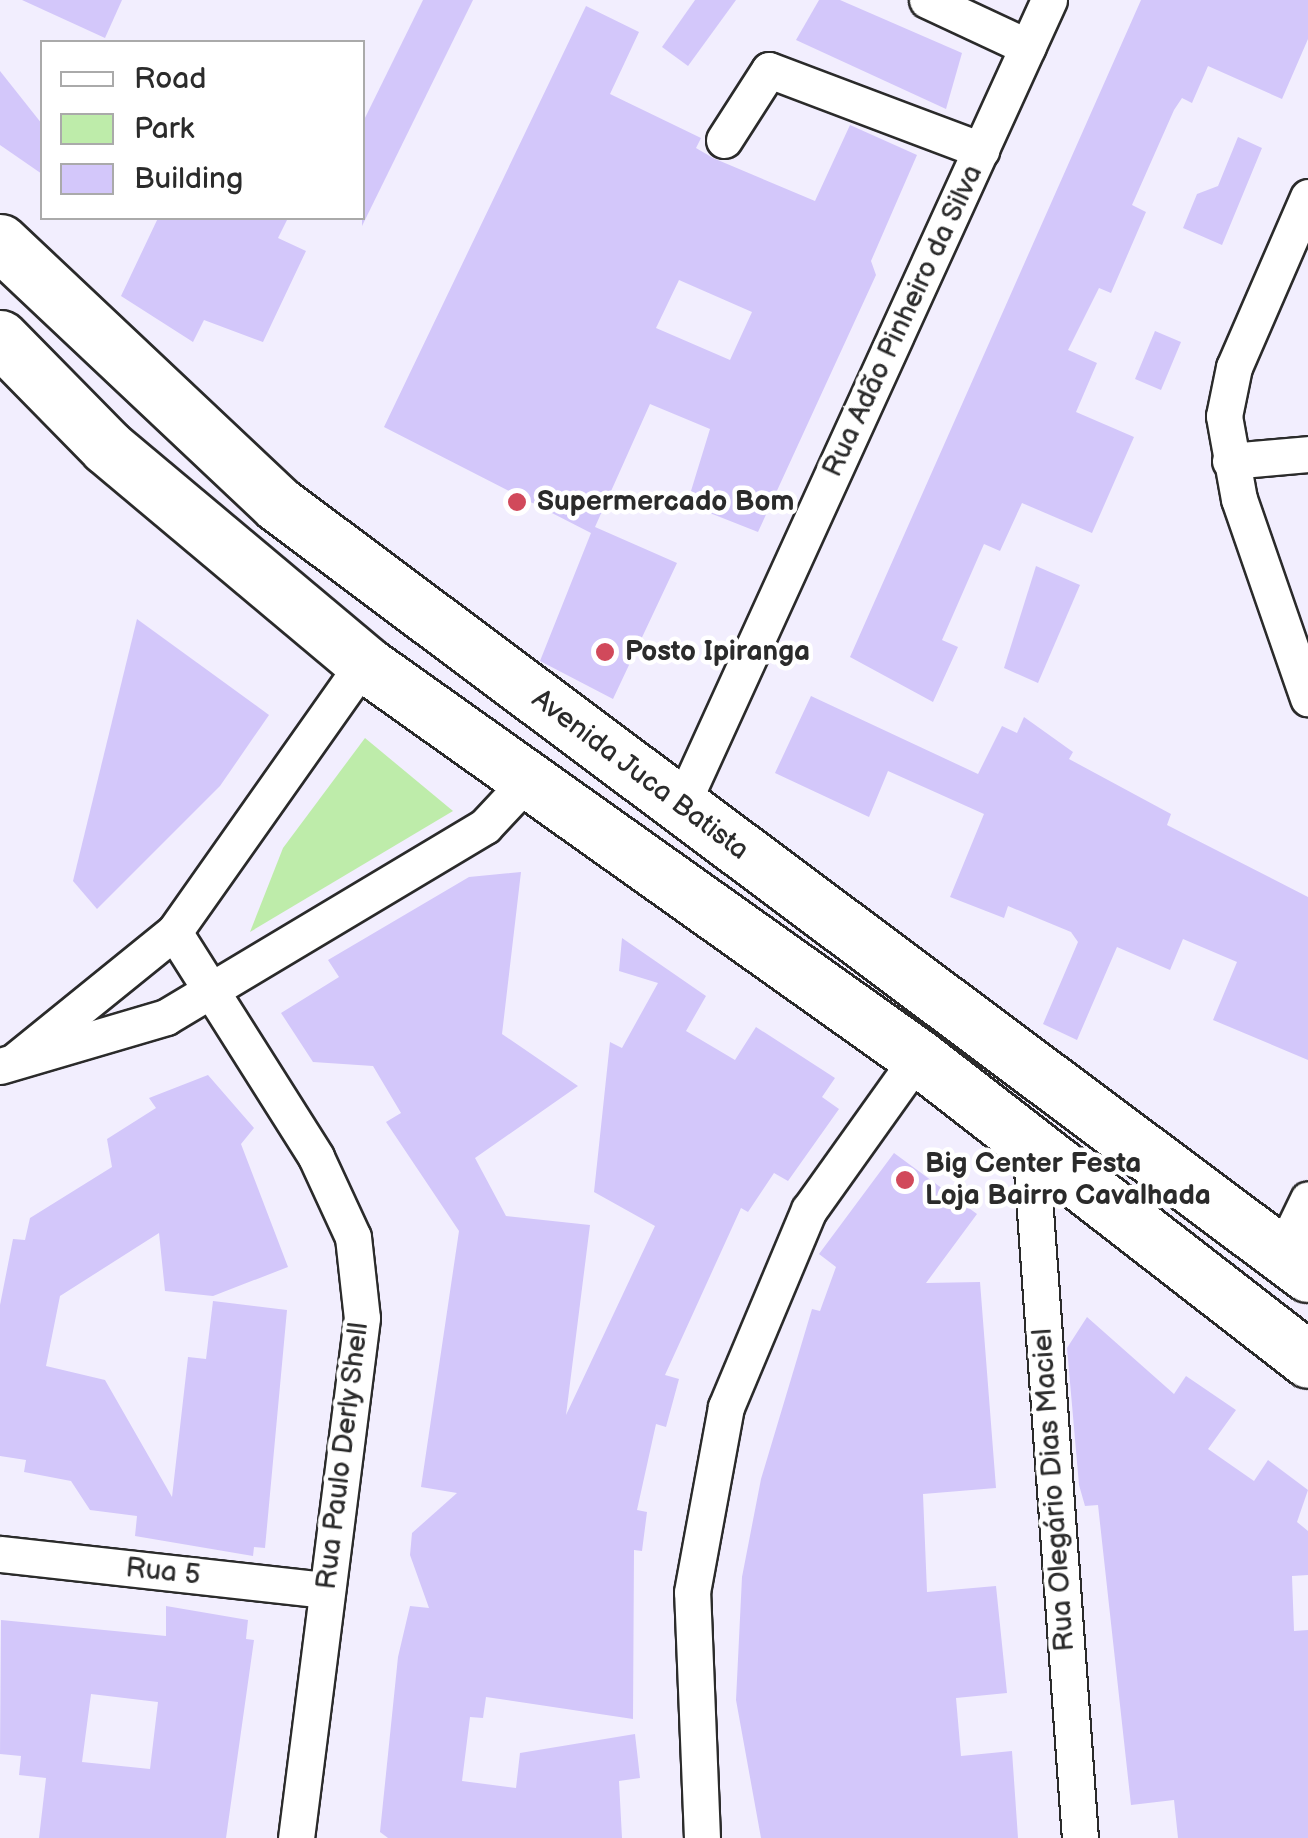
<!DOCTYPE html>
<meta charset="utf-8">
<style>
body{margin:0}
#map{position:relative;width:1308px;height:1838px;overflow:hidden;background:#f2eefe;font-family:"Balsamiq Sans",sans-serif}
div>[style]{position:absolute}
.green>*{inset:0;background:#beecaa}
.building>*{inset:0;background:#d3c7fa}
.roads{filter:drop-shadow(2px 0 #2b2b2b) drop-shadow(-2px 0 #2b2b2b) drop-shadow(0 2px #2b2b2b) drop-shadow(0 -2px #2b2b2b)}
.street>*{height:35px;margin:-17.5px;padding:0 17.5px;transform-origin:17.5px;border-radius:17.5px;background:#fff}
.primary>*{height:55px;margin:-27.5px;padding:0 27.5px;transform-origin:27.5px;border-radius:27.5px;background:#fff}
.dots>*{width:28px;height:28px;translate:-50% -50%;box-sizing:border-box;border:5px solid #fff;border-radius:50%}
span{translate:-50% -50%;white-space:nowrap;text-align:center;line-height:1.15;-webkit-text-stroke:9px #fff;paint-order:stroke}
.street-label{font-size:28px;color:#2b2b2b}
.poi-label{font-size:28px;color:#2b2b2b;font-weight:700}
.left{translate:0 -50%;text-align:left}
.legend{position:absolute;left:40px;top:40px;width:325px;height:180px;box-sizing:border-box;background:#fff;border:2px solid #aaa;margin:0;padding:12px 18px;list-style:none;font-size:30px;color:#2b2b2b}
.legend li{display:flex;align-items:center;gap:20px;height:50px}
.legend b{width:50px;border:2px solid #aaa}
</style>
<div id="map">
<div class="green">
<div style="clip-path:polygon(365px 738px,453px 811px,250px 932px,283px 848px)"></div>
</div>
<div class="building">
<div style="clip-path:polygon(22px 0,122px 0,105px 38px)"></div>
<div style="clip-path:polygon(423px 0,473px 0,362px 226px,362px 124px)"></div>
<div style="clip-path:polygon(695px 0,736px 0,688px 66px,662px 47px)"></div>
<div style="clip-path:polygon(819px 0,840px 0,962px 53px,946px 109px,796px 40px)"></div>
<div style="clip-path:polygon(1141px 0,1308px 0,1308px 39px,1282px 99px,1208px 66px,1192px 103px,1182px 98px,1174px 110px,1132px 205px,1146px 212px,1111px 293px,1099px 288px,1068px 350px,1097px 363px,1076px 412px,1134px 437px,1092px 533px,1022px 503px,1000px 551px,984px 544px,942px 640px,958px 647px,933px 702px,850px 657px)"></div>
<div style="clip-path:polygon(evenodd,586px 6px,639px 32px,610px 94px,701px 138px,696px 148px,713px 158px,815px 201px,850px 125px,917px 155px,871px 261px,876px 275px,758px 532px,687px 504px,710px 429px,650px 404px,595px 527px,677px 563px,613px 699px,540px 661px,591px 533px,384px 427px,586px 6px,679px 280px,752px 312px,730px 360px,656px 328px,679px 280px)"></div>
<div style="clip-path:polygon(0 71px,42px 124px,42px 174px,0 145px)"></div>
<div style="clip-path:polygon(1238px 137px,1262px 148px,1222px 245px,1183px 228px,1197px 194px,1218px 186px)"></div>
<div style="clip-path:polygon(158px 218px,288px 218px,278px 238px,306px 251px,263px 342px,204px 320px,193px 342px,121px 296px)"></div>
<div style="clip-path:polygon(1155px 331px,1181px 342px,1161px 390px,1135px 379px)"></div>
<div style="clip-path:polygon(1036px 566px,1080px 585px,1038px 683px,1004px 668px)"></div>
<div style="clip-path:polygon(137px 619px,269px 715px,220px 786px,97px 909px,73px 881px)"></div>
<div style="clip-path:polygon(811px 696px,978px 774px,1002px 726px,1017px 733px,1024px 717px,1073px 752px,1069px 759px,1171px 814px,1167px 825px,1308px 897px,1308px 1060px,1213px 1020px,1237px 962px,1183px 939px,1170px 970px,1117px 947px,1077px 1040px,1043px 1024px,1078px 942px,1071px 932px,1008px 906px,1004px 918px,950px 897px,984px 814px,888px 771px,869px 817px,775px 773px)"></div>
<div style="clip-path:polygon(521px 872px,502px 1034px,578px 1086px,475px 1158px,506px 1216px,590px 1225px,566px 1415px,655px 1226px,594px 1192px,610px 1042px,622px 1048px,658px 983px,619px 971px,622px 938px,706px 996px,686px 1031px,735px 1060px,756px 1027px,835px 1078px,822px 1097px,839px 1109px,788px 1181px,774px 1173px,748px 1212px,741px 1208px,665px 1375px,679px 1379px,666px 1427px,656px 1424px,637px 1510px,647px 1512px,642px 1551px,634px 1550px,633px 1719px,486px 1697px,483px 1718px,470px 1717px,462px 1781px,516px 1788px,520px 1753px,635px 1734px,640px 1778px,619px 1781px,622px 1838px,388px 1838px,380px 1832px,398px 1657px,410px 1606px,429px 1608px,410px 1555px,412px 1533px,457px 1493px,421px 1487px,459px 1231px,386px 1122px,401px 1113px,373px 1066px,313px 1062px,281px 1013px,339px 977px,328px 960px,469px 877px)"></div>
<div style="clip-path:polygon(208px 1075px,254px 1128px,241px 1144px,288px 1267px,213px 1296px,165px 1291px,159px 1233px,60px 1296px,46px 1366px,105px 1380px,172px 1497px,188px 1357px,206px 1359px,213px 1301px,287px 1310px,265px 1548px,254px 1547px,253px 1556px,135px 1536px,137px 1516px,90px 1510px,71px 1481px,24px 1472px,26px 1460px,0 1456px,0 1305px,13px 1239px,25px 1240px,30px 1218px,112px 1167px,107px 1139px,156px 1108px,149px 1098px)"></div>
<div style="clip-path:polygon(894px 1153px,977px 1214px,926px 1283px,980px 1282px,996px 1488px,923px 1494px,927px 1592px,996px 1586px,1007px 1693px,956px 1698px,961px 1756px,1012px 1751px,1018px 1838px,761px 1838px,736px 1700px,742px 1577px,761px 1479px,812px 1309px,820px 1311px,836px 1267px,819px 1254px)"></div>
<div style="clip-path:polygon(1087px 1317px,1174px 1394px,1186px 1376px,1236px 1410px,1208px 1449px,1254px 1481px,1268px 1460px,1308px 1490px,1297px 1522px,1308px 1531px,1308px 1575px,1292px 1576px,1294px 1631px,1308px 1630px,1308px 1838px,1178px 1838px,1174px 1800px,1131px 1805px,1098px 1505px,1085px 1506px,1079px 1485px,1067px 1348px)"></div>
<div style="clip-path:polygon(evenodd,166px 1606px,248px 1620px,246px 1639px,254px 1640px,226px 1838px,39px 1838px,46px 1778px,19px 1775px,21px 1756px,0 1754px,1px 1620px,166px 1636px,166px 1606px,91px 1694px,158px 1702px,150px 1769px,82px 1762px,91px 1694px)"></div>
</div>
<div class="roads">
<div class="street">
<div style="left:927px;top:0;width:111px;rotate:25deg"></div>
<div style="left:724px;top:140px;width:83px;rotate:-57.3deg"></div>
<div style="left:769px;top:70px;width:227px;rotate:20.7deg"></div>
<div style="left:1308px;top:197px;width:185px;rotate:113.5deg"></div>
<div style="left:1234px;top:367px;width:50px;rotate:101.5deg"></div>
<div style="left:1224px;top:416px;width:84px;rotate:79.8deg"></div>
<div style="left:1239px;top:499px;width:211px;rotate:70.9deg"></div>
<div style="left:1230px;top:461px;width:78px;rotate:-5.1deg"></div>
<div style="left:681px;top:806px;width:886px;rotate:-65.46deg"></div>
<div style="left:174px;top:932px;width:266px;rotate:57.7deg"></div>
<div style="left:316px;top:1157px;width:88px;rotate:65.2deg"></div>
<div style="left:353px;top:1237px;width:81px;rotate:83.7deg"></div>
<div style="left:362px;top:1318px;width:524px;rotate:97.23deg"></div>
<div style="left:17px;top:1059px;width:202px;rotate:-39deg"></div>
<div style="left:174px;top:932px;width:329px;rotate:-54.8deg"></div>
<div style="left:0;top:1066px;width:173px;rotate:-16.4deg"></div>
<div style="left:166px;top:1017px;width:372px;rotate:-30.9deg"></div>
<div style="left:485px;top:826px;width:63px;rotate:-46.9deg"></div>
<div style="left:1030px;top:1141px;width:699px;rotate:85.9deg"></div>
<div style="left:1280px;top:1257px;width:64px;rotate:-64.2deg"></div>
<div style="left:0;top:1554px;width:329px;rotate:6.3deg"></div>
<div style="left:702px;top:1838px;width:246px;rotate:-92.3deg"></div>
<div style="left:692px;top:1592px;width:188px;rotate:-79.6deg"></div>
<div style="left:726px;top:1407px;width:214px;rotate:-67.2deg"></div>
<div style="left:809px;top:1210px;width:188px;rotate:-54.5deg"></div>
</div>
<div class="primary">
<div style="left:0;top:242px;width:382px;rotate:43.3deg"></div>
<div style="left:278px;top:504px;width:1286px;rotate:36.78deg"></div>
<div style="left:0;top:338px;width:153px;rotate:45.5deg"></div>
<div style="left:107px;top:447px;width:336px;rotate:40deg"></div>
<div style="left:364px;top:663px;width:680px;rotate:35.42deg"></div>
<div style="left:918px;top:1057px;width:494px;rotate:37.8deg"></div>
</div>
</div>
<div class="dots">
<div style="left:517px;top:502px;background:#d1495b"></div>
<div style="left:605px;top:652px;background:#d1495b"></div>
<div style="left:905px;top:1180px;background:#d1495b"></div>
</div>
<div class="street-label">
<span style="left:903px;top:321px;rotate:-65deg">Rua Adão Pinheiro da Silva</span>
<span style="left:640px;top:775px;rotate:37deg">Avenida Juca Batista</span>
<span style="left:343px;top:1456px;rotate:-83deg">Rua Paulo Derly Shell</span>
<span style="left:1054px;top:1490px;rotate:-94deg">Rua Olegário Dias Maciel</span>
<span style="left:163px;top:1572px;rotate:6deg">Rua 5</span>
</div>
<div class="poi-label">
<span class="left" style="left:537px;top:502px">Supermercado Bom</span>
<span class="left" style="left:625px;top:652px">Posto Ipiranga</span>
<span class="left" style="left:925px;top:1180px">Big Center Festa<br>Loja Bairro Cavalhada</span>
</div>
<ul class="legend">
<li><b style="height:12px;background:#fff"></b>Road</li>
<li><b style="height:28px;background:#beecaa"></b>Park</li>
<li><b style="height:28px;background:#d3c7fa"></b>Building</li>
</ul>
</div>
